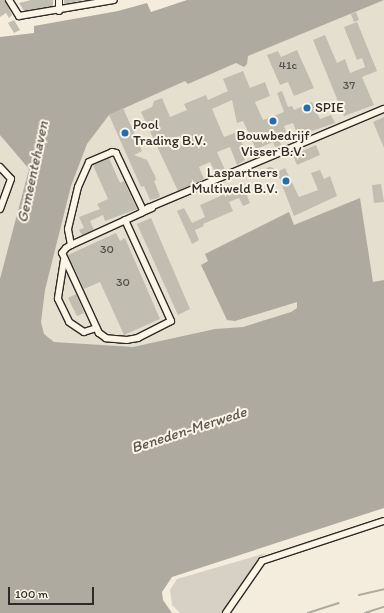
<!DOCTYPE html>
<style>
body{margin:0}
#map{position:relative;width:384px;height:613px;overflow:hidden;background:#f4edde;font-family:Itim,sans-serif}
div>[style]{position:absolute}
.built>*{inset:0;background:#e5dfd0}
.green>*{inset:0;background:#d6d1c4}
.water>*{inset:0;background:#afaaa0}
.stream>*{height:1.5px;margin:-0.75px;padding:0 0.75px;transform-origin:0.75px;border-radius:0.75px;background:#afaaa0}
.building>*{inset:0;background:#c2bdb1}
.round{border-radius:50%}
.roads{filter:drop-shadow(1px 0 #2b2b2b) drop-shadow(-1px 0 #2b2b2b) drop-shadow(0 1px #2b2b2b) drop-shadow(0 -1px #2b2b2b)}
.minor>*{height:6px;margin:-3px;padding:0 3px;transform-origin:3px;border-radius:3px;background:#fcf5e5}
.dots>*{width:11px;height:11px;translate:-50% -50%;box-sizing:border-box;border:2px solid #fcf5e5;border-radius:50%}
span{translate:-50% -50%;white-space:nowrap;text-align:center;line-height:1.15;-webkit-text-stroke:4px #fcf5e5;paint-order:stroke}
.number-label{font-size:12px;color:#51504c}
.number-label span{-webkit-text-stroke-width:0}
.poi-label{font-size:14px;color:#2b2b2b}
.left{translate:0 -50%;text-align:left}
.right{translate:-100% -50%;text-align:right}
.water-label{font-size:15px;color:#595754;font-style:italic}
.scale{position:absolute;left:8px;top:587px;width:86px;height:18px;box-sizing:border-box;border:2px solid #2b2b2b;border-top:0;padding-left:5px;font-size:12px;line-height:14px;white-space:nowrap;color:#2b2b2b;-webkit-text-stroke:3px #fcf5e5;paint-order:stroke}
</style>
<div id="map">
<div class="built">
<div style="clip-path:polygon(384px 0,384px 295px,119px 363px,39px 346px,33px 320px,74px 144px,101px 109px)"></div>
<div style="clip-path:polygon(0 114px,41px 174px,0 287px)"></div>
</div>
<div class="green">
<div style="clip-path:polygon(266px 553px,258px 559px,222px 613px,180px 613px,172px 605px,170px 590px,177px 579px)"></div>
</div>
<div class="water">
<div style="clip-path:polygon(187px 0,384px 0,248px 56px,247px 64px,244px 67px,236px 63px,188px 84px,185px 81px,109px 115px,87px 144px,71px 186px,45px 290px,41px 322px,44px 334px,54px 342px,133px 347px,215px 329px,243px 327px,291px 312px,297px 308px,297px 302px,235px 321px,227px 320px,201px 265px,208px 261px,205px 254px,289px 212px,294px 225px,360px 198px,373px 282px,384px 280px,384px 508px,172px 577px,162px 592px,163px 600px,172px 613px,0 613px,0 279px,29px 169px,0 135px,0 37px,34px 33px,34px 26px,118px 11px,147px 3px,151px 12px)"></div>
</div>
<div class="stream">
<div style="left:359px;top:595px;width:26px;rotate:-13deg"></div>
<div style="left:308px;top:613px;width:32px;rotate:-18deg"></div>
<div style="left:365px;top:613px;width:20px;rotate:-18deg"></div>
</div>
<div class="building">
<div style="clip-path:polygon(0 0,5px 0,12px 15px,9px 18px,6px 13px,0 17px)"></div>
<div style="clip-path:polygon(31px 0,53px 0,53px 6px,24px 11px,19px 3px)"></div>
<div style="clip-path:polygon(64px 0,85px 0,64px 4px)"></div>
<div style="clip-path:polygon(356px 12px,359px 20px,354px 22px,351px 14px)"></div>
<div style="clip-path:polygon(14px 20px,20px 30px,14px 33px,8px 23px)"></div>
<div style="clip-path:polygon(357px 22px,377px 71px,362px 77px,374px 105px,344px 116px,313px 40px,325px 35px,337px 63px,345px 59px,350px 73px,365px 67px,362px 58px,357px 60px,344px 27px)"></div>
<div style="clip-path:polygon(297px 50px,314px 88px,294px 96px,288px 82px,280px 85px,267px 55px,278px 51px,281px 57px)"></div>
<div style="clip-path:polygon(evenodd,243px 71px,250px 88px,265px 82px,270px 96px,255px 102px,263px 120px,284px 112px,277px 93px,282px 91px,288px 107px,292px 106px,294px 110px,312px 102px,320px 119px,331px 115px,335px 123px,298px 136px,293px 123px,284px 126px,287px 134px,279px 139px,281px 145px,275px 147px,273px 142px,256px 149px,243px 121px,237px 123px,232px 100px,212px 109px,224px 137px,237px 132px,246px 152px,242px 153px,245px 160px,237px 165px,230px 147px,217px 152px,225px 170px,216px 174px,210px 162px,199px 167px,204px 179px,178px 191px,141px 112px,152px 107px,154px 101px,162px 98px,170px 117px,187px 110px,184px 104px,206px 95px,208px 100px,228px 91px,223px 79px,243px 71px,180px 136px,183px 144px,171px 149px,167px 142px,180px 136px)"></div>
<div style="clip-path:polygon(123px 108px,142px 151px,134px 155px,147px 160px,155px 176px,156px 180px,154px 181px,160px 196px,158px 198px,150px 200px,144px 186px,141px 187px,109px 115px)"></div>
<div style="clip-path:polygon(384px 117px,384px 148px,373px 122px)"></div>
<div style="clip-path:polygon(316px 145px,320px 155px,297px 165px,293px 155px)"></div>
<div style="clip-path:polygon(109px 158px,120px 183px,124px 181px,137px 209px,105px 221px,103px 215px,90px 221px,94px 230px,82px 235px,79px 230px,84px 228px,79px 217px,100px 209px,97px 204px,108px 199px,93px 165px)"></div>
<div class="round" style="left:266px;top:167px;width:8px;height:8px"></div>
<div style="clip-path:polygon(285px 168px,299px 197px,318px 190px,311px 173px,320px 170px,324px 179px,330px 176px,337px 196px,294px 216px,277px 172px)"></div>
<div style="clip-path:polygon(381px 184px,384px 202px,374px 203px,372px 185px)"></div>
<div style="clip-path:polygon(243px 186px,250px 203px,243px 206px,239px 198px,229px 202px,233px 211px,203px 224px,204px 226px,195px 230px,199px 240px,192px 244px,177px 211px,184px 208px,192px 223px,205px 217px,200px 205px)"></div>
<div style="clip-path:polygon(151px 218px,190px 309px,178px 315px,137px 224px)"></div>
<div style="clip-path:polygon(116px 233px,120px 241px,125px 238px,160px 319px,124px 335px,100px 282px,84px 289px,68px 255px)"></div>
<div style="clip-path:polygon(76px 294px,84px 313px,77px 316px,68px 298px)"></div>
</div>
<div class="roads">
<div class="minor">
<div style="left:9px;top:0;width:19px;rotate:58deg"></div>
<div style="left:19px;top:16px;width:96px;rotate:-9.6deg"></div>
<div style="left:59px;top:11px;width:11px;rotate:-90deg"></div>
<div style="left:0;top:167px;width:16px;rotate:47deg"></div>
<div style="left:11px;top:179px;width:32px;rotate:110deg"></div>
<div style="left:152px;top:208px;width:12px;rotate:156deg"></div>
<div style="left:141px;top:213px;width:9px;rotate:-36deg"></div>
<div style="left:148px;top:208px;width:256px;rotate:-22.8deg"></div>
<div style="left:125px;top:220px;width:111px;rotate:65.5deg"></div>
<div style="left:171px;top:321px;width:37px;rotate:153deg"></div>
<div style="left:138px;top:338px;width:11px;rotate:170deg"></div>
<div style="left:127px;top:340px;width:21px;rotate:-175deg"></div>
<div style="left:106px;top:338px;width:9px;rotate:-144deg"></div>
<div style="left:99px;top:333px;width:88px;rotate:-114.8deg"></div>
<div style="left:62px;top:253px;width:6px;rotate:-51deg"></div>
<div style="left:66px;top:248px;width:6px;rotate:-31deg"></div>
<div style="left:71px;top:245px;width:77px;rotate:-24.6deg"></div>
<div style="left:71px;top:245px;width:16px;rotate:-101deg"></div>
<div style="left:68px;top:229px;width:43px;rotate:-76.6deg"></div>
<div style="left:78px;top:187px;width:27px;rotate:-66deg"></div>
<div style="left:89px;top:162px;width:25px;rotate:-23deg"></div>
<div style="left:112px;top:152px;width:4px;rotate:14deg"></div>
<div style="left:116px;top:153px;width:63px;rotate:64.7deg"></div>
<div style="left:64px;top:260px;width:39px;rotate:99deg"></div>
<div style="left:58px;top:299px;width:25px;rotate:64deg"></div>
<div style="left:69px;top:322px;width:18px;rotate:34deg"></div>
<div style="left:84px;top:332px;width:13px;rotate:-18deg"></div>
<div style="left:226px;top:613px;width:63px;rotate:-55.3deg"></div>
<div style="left:262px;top:561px;width:128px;rotate:-18.2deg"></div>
</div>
</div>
<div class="dots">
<div style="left:307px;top:108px;background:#1f6fb2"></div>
<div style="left:273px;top:121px;background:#1f6fb2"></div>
<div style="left:125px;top:133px;background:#1f6fb2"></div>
<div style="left:286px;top:181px;background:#1f6fb2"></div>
</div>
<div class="number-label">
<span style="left:288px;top:66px">41c</span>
<span style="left:349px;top:86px">37</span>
<span style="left:107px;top:250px">30</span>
<span style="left:123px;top:283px">30</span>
</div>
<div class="poi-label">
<span class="left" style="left:315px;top:108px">SPIE</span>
<span class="left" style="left:133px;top:133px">Pool<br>Trading B.V.</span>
<span style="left:273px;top:144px">Bouwbedrijf<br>Visser B.V.</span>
<span class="right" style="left:278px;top:181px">Laspartners<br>Multiweld B.V.</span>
</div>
<div class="water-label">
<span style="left:33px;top:172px;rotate:-78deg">Gemeentehaven</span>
<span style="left:189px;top:430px;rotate:-18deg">Beneden-Merwede</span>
</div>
<div class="scale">100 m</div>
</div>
